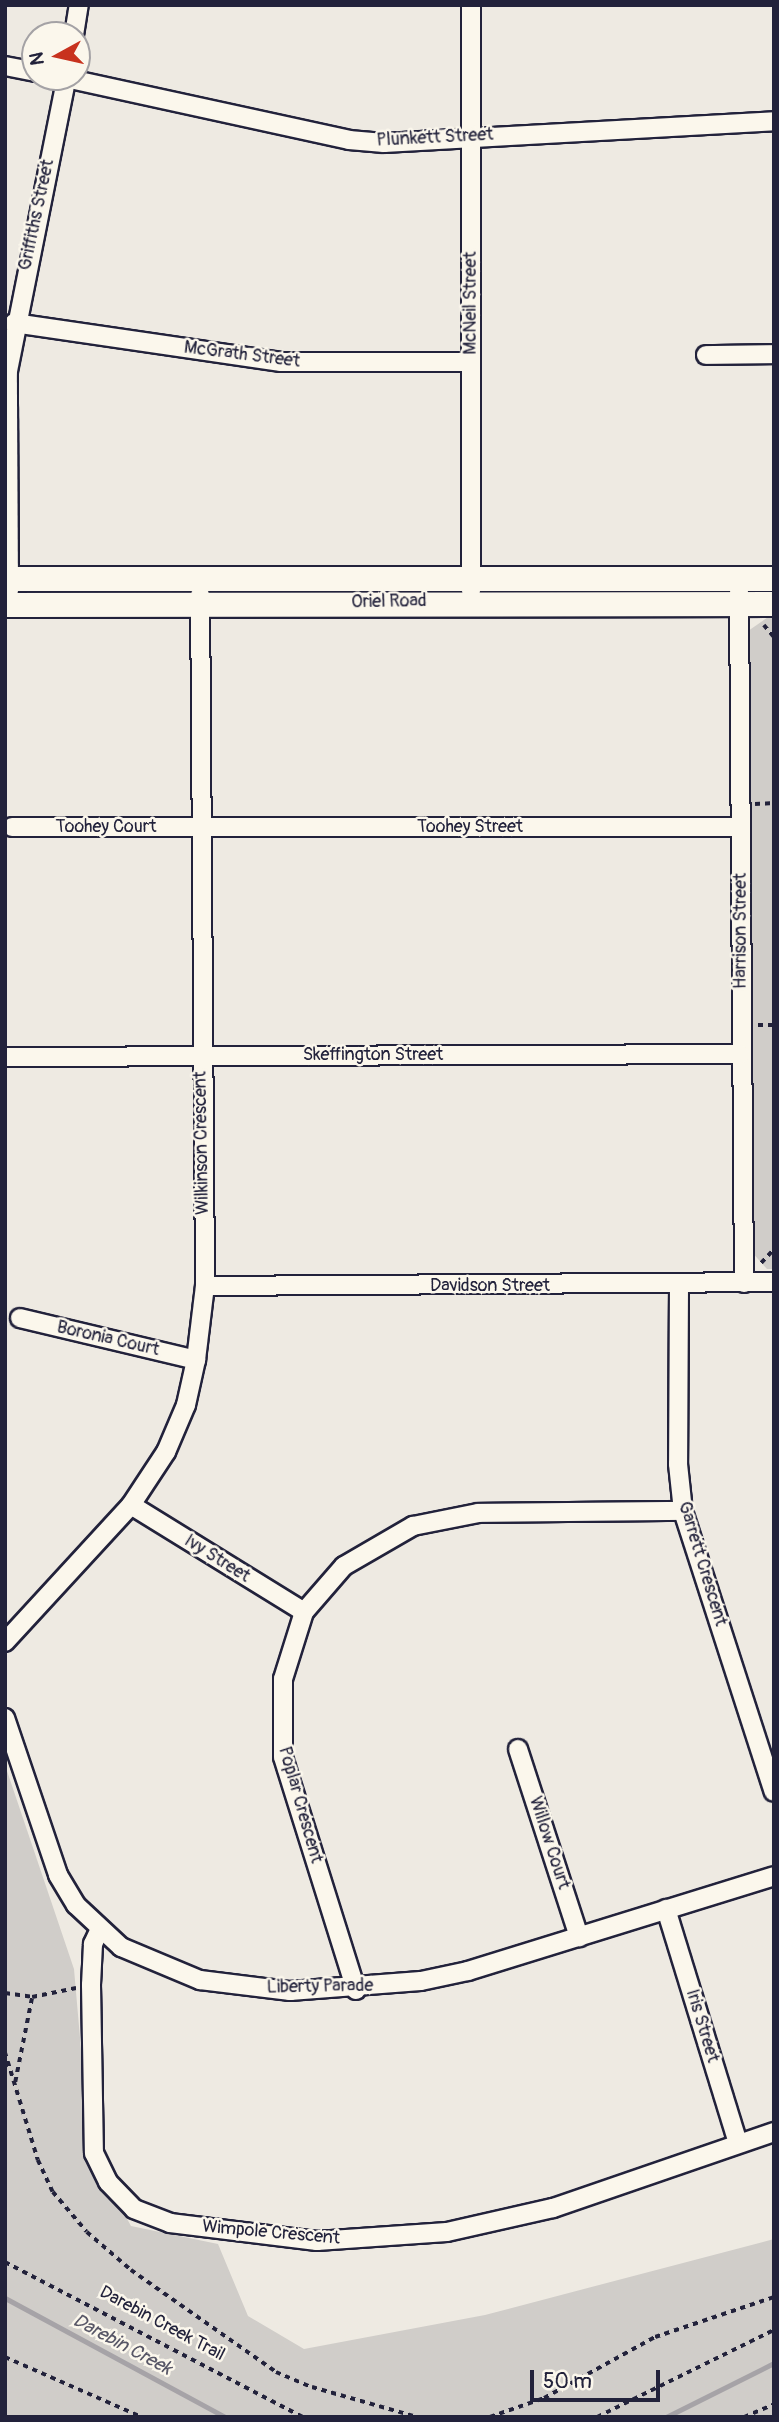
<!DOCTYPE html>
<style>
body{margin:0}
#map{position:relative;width:779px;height:2422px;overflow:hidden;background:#eeeae2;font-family:Pangolin,sans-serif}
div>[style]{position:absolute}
.green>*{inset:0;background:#d0cdc9}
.stream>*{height:5px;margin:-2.5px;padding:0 2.5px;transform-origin:2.5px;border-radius:2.5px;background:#a6a3a7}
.path>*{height:3.5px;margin-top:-1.75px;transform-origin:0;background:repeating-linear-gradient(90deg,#22223b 0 5px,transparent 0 10px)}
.roads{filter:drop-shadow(2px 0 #22223b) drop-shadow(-2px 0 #22223b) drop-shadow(0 2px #22223b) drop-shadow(0 -2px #22223b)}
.street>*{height:18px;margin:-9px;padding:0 9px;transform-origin:9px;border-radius:9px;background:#fbf7ec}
.secondary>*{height:24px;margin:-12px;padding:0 12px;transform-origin:12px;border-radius:12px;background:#fbf7ec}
span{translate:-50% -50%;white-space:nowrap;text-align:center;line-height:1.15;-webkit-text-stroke:5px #fbf7ec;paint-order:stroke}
.street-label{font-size:18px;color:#22223b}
.water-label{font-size:19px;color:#575666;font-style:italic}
.frame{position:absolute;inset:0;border:7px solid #22223b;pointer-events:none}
.north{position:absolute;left:21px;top:21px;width:70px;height:70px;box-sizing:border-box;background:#fbf7ec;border:2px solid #a4a2a5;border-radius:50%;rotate:262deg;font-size:19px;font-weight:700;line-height:28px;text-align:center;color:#22223b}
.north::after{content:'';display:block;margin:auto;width:24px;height:32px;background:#c8321e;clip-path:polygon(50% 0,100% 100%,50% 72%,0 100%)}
.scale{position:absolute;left:530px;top:2370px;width:130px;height:32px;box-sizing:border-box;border:4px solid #22223b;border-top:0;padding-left:9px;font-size:21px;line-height:24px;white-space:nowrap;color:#22223b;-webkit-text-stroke:5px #fbf7ec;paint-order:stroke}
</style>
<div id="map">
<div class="green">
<div style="clip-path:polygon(774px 613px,774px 1269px,767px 1269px,750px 1250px,748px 631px)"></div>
<div style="clip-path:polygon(5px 1765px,74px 1969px,90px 2152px,131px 2226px,218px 2244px,248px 2316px,304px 2349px,485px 2315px,774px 2239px,774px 2417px,5px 2417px)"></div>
</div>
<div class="stream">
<div style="left:5px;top:2298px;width:250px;rotate:28.4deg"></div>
<div style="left:666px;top:2417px;width:121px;rotate:-26.6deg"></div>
</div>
<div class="path">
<div style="left:764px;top:625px;width:16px;rotate:50deg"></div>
<div style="left:755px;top:804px;width:19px;rotate:-3deg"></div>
<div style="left:758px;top:1025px;width:16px"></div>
<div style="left:761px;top:1263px;width:19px;rotate:-47deg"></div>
<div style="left:5px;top:1993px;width:27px;rotate:8deg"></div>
<div style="left:32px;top:1997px;width:45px;rotate:-11.6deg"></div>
<div style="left:5px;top:2052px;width:113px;rotate:73deg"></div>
<div style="left:38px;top:2160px;width:35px;rotate:65deg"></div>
<div style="left:53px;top:2192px;width:52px;rotate:49.6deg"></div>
<div style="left:87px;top:2232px;width:58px;rotate:40.8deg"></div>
<div style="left:131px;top:2270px;width:177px;rotate:35.1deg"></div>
<div style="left:276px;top:2372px;width:39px;rotate:23deg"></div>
<div style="left:312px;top:2387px;width:109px;rotate:15.9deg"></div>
<div style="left:15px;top:2082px;width:87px;rotate:-78.7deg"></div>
<div style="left:5px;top:2262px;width:336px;rotate:27.5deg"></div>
<div style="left:5px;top:2357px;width:150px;rotate:23.7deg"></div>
<div style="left:490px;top:2417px;width:57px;rotate:-19.4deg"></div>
<div style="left:544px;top:2398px;width:127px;rotate:-28.8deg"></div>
<div style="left:655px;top:2337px;width:126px;rotate:-18.6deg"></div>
<div style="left:597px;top:2417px;width:197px;rotate:-26.2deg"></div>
<div style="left:744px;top:2417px;width:33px;rotate:-23deg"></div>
</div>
<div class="roads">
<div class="street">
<div style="left:471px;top:5px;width:586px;rotate:90deg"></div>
<div style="left:74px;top:35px;width:30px;rotate:-81deg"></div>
<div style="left:5px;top:66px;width:31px;rotate:11deg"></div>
<div style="left:61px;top:77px;width:295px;rotate:12.3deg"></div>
<div style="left:349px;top:140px;width:35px;rotate:5deg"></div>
<div style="left:384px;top:143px;width:391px;rotate:-3.2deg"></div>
<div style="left:14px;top:323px;width:270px;rotate:8.3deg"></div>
<div style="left:281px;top:362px;width:190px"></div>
<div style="left:706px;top:355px;width:68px;rotate:-0.8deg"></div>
<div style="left:9px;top:591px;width:220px;rotate:-90.3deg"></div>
<div style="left:8px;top:371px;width:300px;rotate:-78.7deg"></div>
<div style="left:739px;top:592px;width:691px;rotate:89.59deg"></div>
<div style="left:12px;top:827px;width:729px"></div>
<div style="left:5px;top:1057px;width:735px;rotate:-0.23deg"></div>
<div style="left:205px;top:1286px;width:569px;rotate:-0.4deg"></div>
<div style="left:679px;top:1286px;width:178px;rotate:90.3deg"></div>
<div style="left:678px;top:1464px;width:47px;rotate:83.9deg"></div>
<div style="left:683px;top:1511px;width:295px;rotate:72.1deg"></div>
<div style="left:20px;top:1318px;width:181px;rotate:13.4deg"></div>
<div style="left:131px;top:1505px;width:203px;rotate:31.7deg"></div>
<div style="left:5px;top:1642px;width:186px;rotate:-47.4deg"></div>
<div style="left:131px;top:1505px;width:64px;rotate:-56.6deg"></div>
<div style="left:166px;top:1452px;width:51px;rotate:-66.9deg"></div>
<div style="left:186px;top:1405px;width:46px;rotate:-77.5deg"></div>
<div style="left:196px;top:1360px;width:75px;rotate:-83.1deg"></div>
<div style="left:205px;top:1286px;width:691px;rotate:-90.41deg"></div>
<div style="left:5px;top:1718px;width:166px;rotate:71.3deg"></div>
<div style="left:58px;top:1875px;width:35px;rotate:59deg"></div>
<div style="left:76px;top:1905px;width:62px;rotate:43deg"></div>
<div style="left:121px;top:1947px;width:86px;rotate:22.7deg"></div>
<div style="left:200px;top:1980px;width:91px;rotate:7deg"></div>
<div style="left:290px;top:1991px;width:131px;rotate:-4.4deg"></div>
<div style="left:421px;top:1981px;width:48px;rotate:-12deg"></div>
<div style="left:468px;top:1971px;width:320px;rotate:-17.2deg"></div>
<div style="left:518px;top:1749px;width:198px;rotate:72deg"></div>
<div style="left:666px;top:1909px;width:245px;rotate:72.9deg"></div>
<div style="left:100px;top:1929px;width:17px;rotate:115deg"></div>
<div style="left:93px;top:1944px;width:41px;rotate:92.8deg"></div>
<div style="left:91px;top:1985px;width:168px;rotate:89deg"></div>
<div style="left:94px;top:2153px;width:32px;rotate:64deg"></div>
<div style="left:108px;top:2182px;width:37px;rotate:46deg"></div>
<div style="left:134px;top:2209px;width:39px;rotate:21deg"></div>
<div style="left:170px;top:2223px;width:148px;rotate:7deg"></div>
<div style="left:317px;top:2241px;width:130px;rotate:-4deg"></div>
<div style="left:447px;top:2232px;width:109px;rotate:-12.8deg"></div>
<div style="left:553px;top:2208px;width:234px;rotate:-19deg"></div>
<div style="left:356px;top:1990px;width:244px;rotate:-107.4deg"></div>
<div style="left:283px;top:1757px;width:78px;rotate:-90deg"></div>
<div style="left:283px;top:1679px;width:70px;rotate:-72.6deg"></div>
<div style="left:304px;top:1612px;width:61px;rotate:-49deg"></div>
<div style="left:344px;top:1566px;width:80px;rotate:-30.1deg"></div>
<div style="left:413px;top:1526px;width:66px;rotate:-11.3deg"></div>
<div style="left:478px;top:1513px;width:205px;rotate:-0.6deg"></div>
</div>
<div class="secondary">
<div style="left:5px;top:579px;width:769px"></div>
<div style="left:5px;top:605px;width:769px;rotate:-0.07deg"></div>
</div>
</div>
<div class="street-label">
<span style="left:435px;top:138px;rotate:-3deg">Plunkett Street</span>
<span style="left:37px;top:215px;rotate:-78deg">Griffiths Street</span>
<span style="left:471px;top:303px;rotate:-90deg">McNeil Street</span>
<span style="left:242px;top:355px;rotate:7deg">McGrath Street</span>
<span style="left:389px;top:602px;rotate:-1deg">Oriel Road</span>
<span style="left:106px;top:827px">Toohey Court</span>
<span style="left:470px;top:827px">Toohey Street</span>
<span style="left:741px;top:931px;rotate:-90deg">Harrison Street</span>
<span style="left:373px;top:1055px">Skeffington Street</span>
<span style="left:202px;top:1143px;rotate:-91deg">Wilkinson Crescent</span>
<span style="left:490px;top:1286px">Davidson Street</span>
<span style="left:108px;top:1339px;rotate:13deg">Boronia Court</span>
<span style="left:217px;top:1559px;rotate:32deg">Ivy Street</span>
<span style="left:702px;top:1564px;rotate:73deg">Garrett Crescent</span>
<span style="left:300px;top:1805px;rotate:74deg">Poplar Crescent</span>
<span style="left:549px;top:1843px;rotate:72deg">Willow Court</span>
<span style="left:320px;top:1987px;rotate:-1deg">Liberty Parade</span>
<span style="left:702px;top:2026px;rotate:73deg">Iris Street</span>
<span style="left:271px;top:2233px;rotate:5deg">Wimpole Crescent</span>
<span style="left:162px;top:2324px;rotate:28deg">Darebin Creek Trail</span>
</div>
<div class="water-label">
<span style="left:122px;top:2345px;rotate:28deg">Darebin Creek</span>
</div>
<div class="frame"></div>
<div class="north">N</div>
<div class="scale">50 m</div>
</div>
